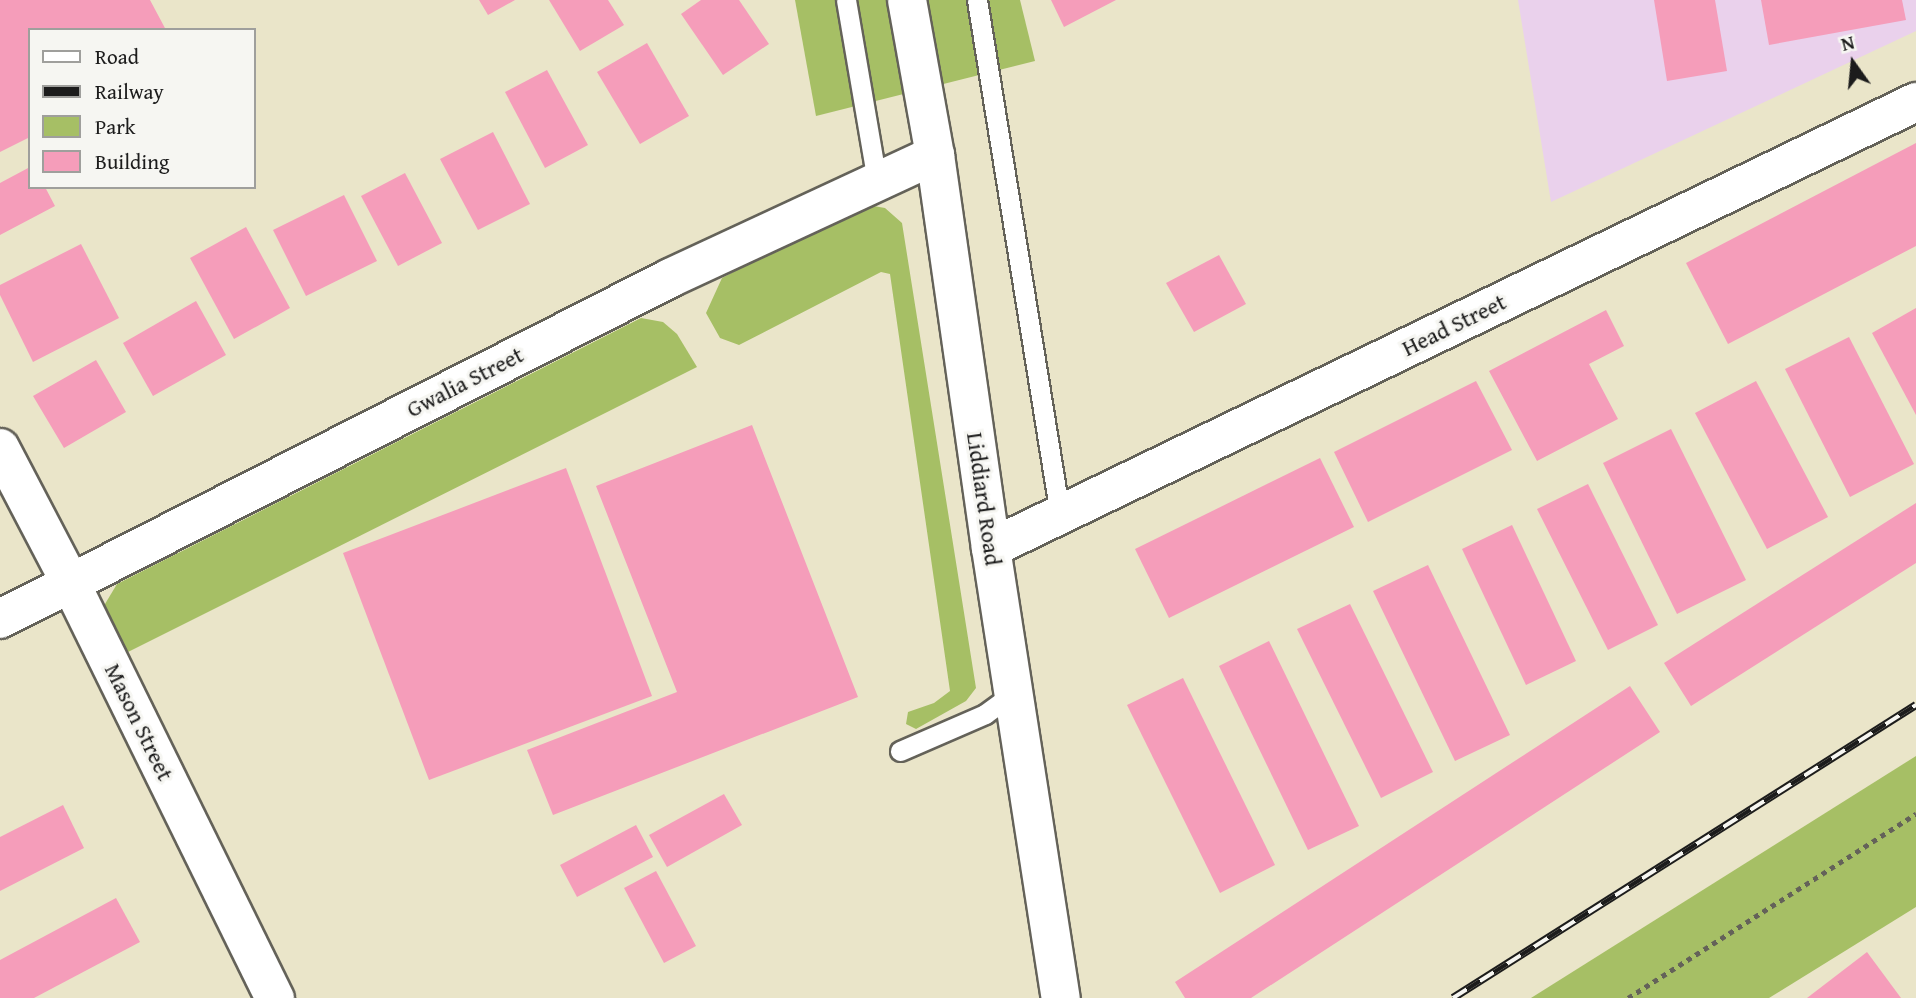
<!DOCTYPE html>
<style>
body{margin:0}
#map{position:relative;width:1916px;height:998px;overflow:hidden;background:#eae5c9;font-family:"Gentium Book Plus",serif}
div>[style]{position:absolute}
.built>*{inset:0;background:#ead1ec}
.green>*{inset:0;background:#a6bf65}
.building>*{inset:0;background:#f59dba}
.path>*{height:4.5px;margin-top:-2.25px;transform-origin:0;background:repeating-linear-gradient(90deg,#646259 0 5px,transparent 0 10px)}
.roads{filter:drop-shadow(2px 0 #646259) drop-shadow(-2px 0 #646259) drop-shadow(0 2px #646259) drop-shadow(0 -2px #646259)}
.lane>*{height:19px;margin:-9.5px;padding:0 9.5px;transform-origin:9.5px;border-radius:9.5px;background:#fff}
.street>*{height:38px;margin:-19px;padding:0 19px;transform-origin:19px;border-radius:19px;background:#fff}
.secondary>*{height:38px;margin:-19px;padding:0 19px;transform-origin:19px;border-radius:19px;background:#fff}
.rail>*{height:8px;margin-top:-4px;transform-origin:0;background:repeating-linear-gradient(90deg,#f6f6f2 0 16px,#1c1c1c 0 32px);box-sizing:border-box;border-block:2px solid #1c1c1c}
span{translate:-50% -50%;white-space:nowrap;text-align:center;line-height:1.15;-webkit-text-stroke:6px #f6f6f2;paint-order:stroke}
.street-label{font-size:23px;color:#1c1c1c}
.legend{position:absolute;left:28px;top:28px;width:228px;height:161px;box-sizing:border-box;background:#f6f6f2;border:2px solid #9f9f9c;margin:0;padding:9px 12px;list-style:none;font-size:21px;color:#1c1c1c}
.legend li{display:flex;align-items:center;gap:14px;height:35px}
.legend b{width:35px;border:2px solid #9f9f9c}
.north{position:absolute;left:1818px;top:28px;width:70px;height:70px;-webkit-text-stroke:5px #f6f6f2;paint-order:stroke;rotate:345deg;font-size:19px;font-weight:700;line-height:28px;text-align:center;color:#1c1c1c}
.north::after{content:'';display:block;margin:auto;width:24px;height:32px;background:#1c1c1c;clip-path:polygon(50% 0,100% 100%,50% 72%,0 100%)}
</style>
<div id="map">
<div class="built">
<div style="clip-path:polygon(1518px 0,1916px 0,1916px 31px,1551px 202px)"></div>
</div>
<div class="green">
<div style="clip-path:polygon(795px 0,1020px 0,1035px 61px,816px 116px)"></div>
<div style="clip-path:polygon(862px 204px,885px 208px,902px 223px,976px 688px,966px 701px,916px 729px,906px 724px,908px 712px,934px 703px,950px 691px,890px 274px,881px 272px,739px 345px,720px 338px,706px 313px,722px 278px)"></div>
<div style="clip-path:polygon(641px 318px,663px 322px,677px 334px,697px 367px,112px 660px,103px 615px,105px 604px,117px 584px)"></div>
<div style="clip-path:polygon(1916px 756px,1916px 907px,1769px 998px,1531px 998px)"></div>
</div>
<div class="building">
<div style="clip-path:polygon(0 0,150px 0,166px 30px,30px 30px,30px 137px,0 152px)"></div>
<div style="clip-path:polygon(479px 0,515px 0,488px 15px)"></div>
<div style="clip-path:polygon(549px 0,608px 0,624px 25px,580px 51px)"></div>
<div style="clip-path:polygon(701px 0,739px 0,769px 44px,723px 75px,681px 14px)"></div>
<div style="clip-path:polygon(1051px 0,1116px 0,1064px 27px)"></div>
<div style="clip-path:polygon(1654px 0,1715px 0,1727px 71px,1667px 81px)"></div>
<div style="clip-path:polygon(1761px 0,1902px 0,1906px 20px,1769px 45px)"></div>
<div style="clip-path:polygon(647px 43px,689px 116px,640px 144px,597px 72px)"></div>
<div style="clip-path:polygon(547px 70px,588px 145px,545px 168px,505px 92px)"></div>
<div style="clip-path:polygon(493px 132px,530px 204px,478px 230px,440px 159px)"></div>
<div style="clip-path:polygon(1916px 143px,1916px 246px,1728px 344px,1686px 263px)"></div>
<div style="clip-path:polygon(30px 167px,30px 187px,45px 187px,55px 206px,0 235px,0 183px)"></div>
<div style="clip-path:polygon(405px 173px,442px 243px,398px 266px,361px 196px)"></div>
<div style="clip-path:polygon(344px 195px,377px 261px,306px 296px,273px 230px)"></div>
<div style="clip-path:polygon(246px 227px,290px 308px,234px 339px,190px 258px)"></div>
<div style="clip-path:polygon(81px 244px,119px 318px,33px 362px,0 295px,0 285px)"></div>
<div style="clip-path:polygon(1219px 255px,1246px 304px,1194px 332px,1166px 283px)"></div>
<div style="clip-path:polygon(196px 301px,226px 355px,153px 396px,123px 343px)"></div>
<div style="clip-path:polygon(1916px 308px,1916px 415px,1872px 333px)"></div>
<div style="clip-path:polygon(1606px 310px,1624px 346px,1589px 364px,1618px 419px,1537px 461px,1489px 371px)"></div>
<div style="clip-path:polygon(1849px 337px,1914px 464px,1850px 497px,1785px 369px)"></div>
<div style="clip-path:polygon(96px 360px,126px 412px,64px 448px,33px 396px)"></div>
<div style="clip-path:polygon(1476px 381px,1512px 450px,1368px 522px,1334px 452px)"></div>
<div style="clip-path:polygon(1756px 381px,1828px 517px,1767px 549px,1695px 413px)"></div>
<div style="clip-path:polygon(752px 425px,858px 697px,553px 815px,527px 750px,677px 692px,596px 486px)"></div>
<div style="clip-path:polygon(1671px 429px,1746px 580px,1677px 614px,1603px 463px)"></div>
<div style="clip-path:polygon(1320px 458px,1354px 527px,1169px 618px,1135px 549px)"></div>
<div style="clip-path:polygon(566px 468px,652px 696px,429px 780px,343px 553px)"></div>
<div style="clip-path:polygon(1588px 484px,1658px 625px,1608px 650px,1537px 509px)"></div>
<div style="clip-path:polygon(1916px 503px,1916px 563px,1691px 706px,1664px 663px)"></div>
<div style="clip-path:polygon(1512px 525px,1576px 661px,1526px 685px,1462px 549px)"></div>
<div style="clip-path:polygon(1428px 565px,1510px 735px,1455px 761px,1373px 591px)"></div>
<div style="clip-path:polygon(1350px 604px,1433px 772px,1381px 798px,1297px 629px)"></div>
<div style="clip-path:polygon(1269px 641px,1359px 826px,1308px 850px,1219px 666px)"></div>
<div style="clip-path:polygon(1183px 678px,1275px 865px,1220px 893px,1127px 705px)"></div>
<div style="clip-path:polygon(1630px 686px,1660px 732px,1251px 998px,1185px 998px,1175px 982px)"></div>
<div style="clip-path:polygon(724px 794px,742px 825px,667px 867px,649px 835px)"></div>
<div style="clip-path:polygon(63px 805px,84px 848px,0 891px,0 837px)"></div>
<div style="clip-path:polygon(636px 825px,653px 857px,577px 897px,560px 865px)"></div>
<div style="clip-path:polygon(656px 871px,696px 946px,664px 963px,624px 888px)"></div>
<div style="clip-path:polygon(116px 898px,140px 942px,34px 998px,0 998px,0 960px)"></div>
<div style="clip-path:polygon(1867px 952px,1901px 998px,1807px 998px)"></div>
</div>
<div class="path">
<div style="left:1628px;top:998px;width:342px;rotate:-32.6deg"></div>
</div>
<div class="roads">
<div class="lane">
<div style="left:846px;top:0;width:185px;rotate:80.3deg"></div>
<div style="left:977px;top:0;width:522px;rotate:80.84deg"></div>
<div style="left:900px;top:751px;width:93px;rotate:-23.5deg"></div>
<div style="left:985px;top:714px;width:34px;rotate:-36deg"></div>
</div>
<div class="street">
<div style="left:0;top:448px;width:153px;rotate:62.4deg"></div>
<div style="left:71px;top:584px;width:462px;rotate:63.8deg"></div>
<div style="left:991px;top:548px;width:1027px;rotate:-25.74deg"></div>
<div style="left:0;top:619px;width:752px;rotate:-26.97deg"></div>
<div style="left:670px;top:278px;width:292px;rotate:-24.9deg"></div>
</div>
<div class="secondary">
<div style="left:907px;top:0;width:158px;rotate:79.8deg"></div>
<div style="left:935px;top:155px;width:397px;rotate:81.9deg"></div>
<div style="left:991px;top:548px;width:455px;rotate:81.2deg"></div>
</div>
</div>
<div class="rail">
<div style="left:1453px;top:998px;width:548px;rotate:-32.33deg"></div>
</div>
<div class="street-label">
<span style="left:1454px;top:325px;rotate:-26deg">Head Street</span>
<span style="left:465px;top:382px;rotate:-27deg">Gwalia Street</span>
<span style="left:984px;top:499px;rotate:82deg">Liddiard Road</span>
<span style="left:139px;top:722px;rotate:64deg">Mason Street</span>
</div>
<ul class="legend">
<li><b style="height:9px;background:#fff"></b>Road</li>
<li><b style="height:9px;background:#1c1c1c"></b>Railway</li>
<li><b style="height:19px;background:#a6bf65"></b>Park</li>
<li><b style="height:19px;background:#f59dba"></b>Building</li>
</ul>
<div class="north">N</div>
</div>
